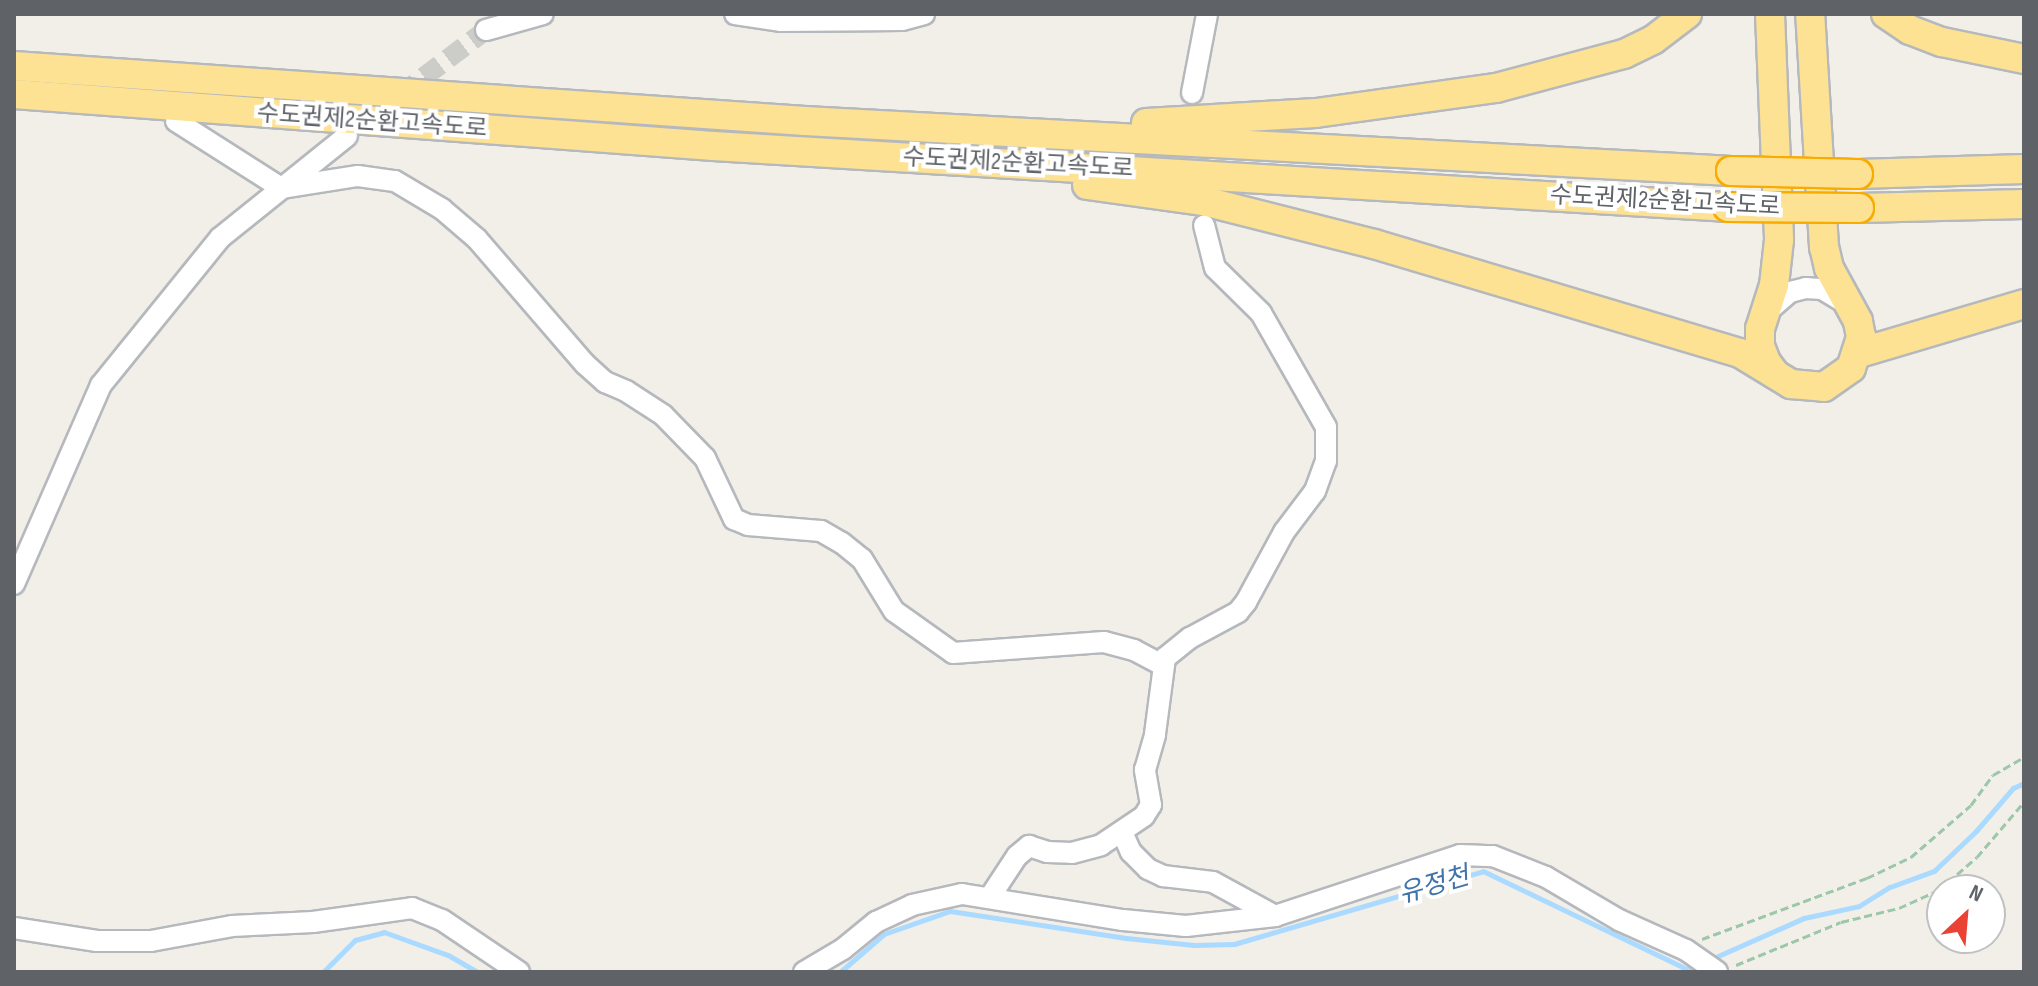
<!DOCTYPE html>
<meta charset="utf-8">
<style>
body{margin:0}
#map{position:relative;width:2038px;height:986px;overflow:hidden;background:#f1efe8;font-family:"Sofia Sans Condensed","Noto Sans KR",sans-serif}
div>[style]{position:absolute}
.stream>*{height:5px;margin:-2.5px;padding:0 2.5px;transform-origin:2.5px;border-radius:2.5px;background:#aadaff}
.minor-tunnel>*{height:20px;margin-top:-10px;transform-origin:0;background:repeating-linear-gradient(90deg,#ccccc8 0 20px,transparent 0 30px)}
.path>*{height:3px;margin-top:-1.5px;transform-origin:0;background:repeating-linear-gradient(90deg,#9cc7a9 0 8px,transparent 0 12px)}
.roads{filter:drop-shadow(2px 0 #b5b8bc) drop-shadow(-2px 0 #b5b8bc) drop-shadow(0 2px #b5b8bc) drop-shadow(0 -2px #b5b8bc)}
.minor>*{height:20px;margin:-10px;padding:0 10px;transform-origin:10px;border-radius:10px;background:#fff}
.highway>*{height:28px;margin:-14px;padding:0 14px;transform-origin:14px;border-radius:14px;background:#fde293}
.bridges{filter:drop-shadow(2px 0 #f9ab00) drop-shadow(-2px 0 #f9ab00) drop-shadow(0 2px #f9ab00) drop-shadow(0 -2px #f9ab00)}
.highway-bridge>*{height:28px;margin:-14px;padding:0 14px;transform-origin:14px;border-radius:14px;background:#fde293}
span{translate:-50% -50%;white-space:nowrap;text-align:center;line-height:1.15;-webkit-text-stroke:8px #fff;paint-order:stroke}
.street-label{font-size:24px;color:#5f6368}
.water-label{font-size:26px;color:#4174aa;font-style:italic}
.frame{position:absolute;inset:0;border:16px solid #5f6368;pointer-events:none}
.north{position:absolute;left:1926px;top:874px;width:80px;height:80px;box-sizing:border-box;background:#fff;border:2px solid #bfc1c3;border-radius:50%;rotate:26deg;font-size:22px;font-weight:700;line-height:32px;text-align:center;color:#5f6368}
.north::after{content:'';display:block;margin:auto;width:28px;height:36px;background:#ea4335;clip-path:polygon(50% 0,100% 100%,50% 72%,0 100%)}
</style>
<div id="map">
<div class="stream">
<div style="left:1709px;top:960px;width:104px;rotate:-23.9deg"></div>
<div style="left:1804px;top:918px;width:56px;rotate:-12.3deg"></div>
<div style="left:1859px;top:906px;width:36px;rotate:-32deg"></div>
<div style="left:1890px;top:887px;width:47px;rotate:-20deg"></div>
<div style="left:1934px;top:871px;width:58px;rotate:-43.6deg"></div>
<div style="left:1976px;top:831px;width:57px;rotate:-49.3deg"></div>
<div style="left:2013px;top:788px;width:12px;rotate:-24deg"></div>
<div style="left:323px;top:972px;width:45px;rotate:-45deg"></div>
<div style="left:355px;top:940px;width:30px;rotate:-15deg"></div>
<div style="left:384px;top:932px;width:68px;rotate:19.8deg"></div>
<div style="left:448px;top:955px;width:34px;rotate:30deg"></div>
<div style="left:840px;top:972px;width:58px;rotate:-40.8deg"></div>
<div style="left:884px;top:934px;width:70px;rotate:-19.2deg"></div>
<div style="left:950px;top:911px;width:178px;rotate:8.7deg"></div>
<div style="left:1126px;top:938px;width:68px;rotate:5.9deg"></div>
<div style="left:1194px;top:945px;width:40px;rotate:-1.4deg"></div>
<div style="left:1234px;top:944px;width:259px;rotate:-16.3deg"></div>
<div style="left:1483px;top:871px;width:226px;rotate:25.7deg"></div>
<div style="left:1687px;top:969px;width:11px;rotate:-22deg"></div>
</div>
<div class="minor-tunnel">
<div style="left:400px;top:95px;width:108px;rotate:-37.1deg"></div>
</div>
<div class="path">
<div style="left:1702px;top:939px;width:176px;rotate:-20.3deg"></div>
<div style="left:1867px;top:878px;width:49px;rotate:-25.5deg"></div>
<div style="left:1911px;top:857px;width:79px;rotate:-40.9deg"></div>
<div style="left:1971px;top:805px;width:37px;rotate:-54deg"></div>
<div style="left:1993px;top:775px;width:36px;rotate:-30deg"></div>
<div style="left:1736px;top:965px;width:113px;rotate:-22.3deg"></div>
<div style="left:1841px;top:922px;width:60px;rotate:-13.6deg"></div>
<div style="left:1899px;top:908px;width:44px;rotate:-24.2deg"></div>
<div style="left:1939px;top:890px;width:50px;rotate:-41deg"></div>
<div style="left:1977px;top:857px;width:72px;rotate:-49.5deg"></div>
</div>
<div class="roads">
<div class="minor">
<div style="left:735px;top:14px;width:47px;rotate:8.7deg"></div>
<div style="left:781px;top:21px;width:121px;rotate:-0.5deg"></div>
<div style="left:902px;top:20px;width:23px;rotate:-15deg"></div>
<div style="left:486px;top:30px;width:59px;rotate:-15.7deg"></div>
<div style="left:1192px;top:93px;width:80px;rotate:-79.2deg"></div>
<div style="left:176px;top:121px;width:125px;rotate:32.5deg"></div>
<div style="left:281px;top:188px;width:78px;rotate:-8.9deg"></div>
<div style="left:358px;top:176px;width:37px;rotate:8deg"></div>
<div style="left:395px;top:181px;width:55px;rotate:30.8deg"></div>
<div style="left:442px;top:209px;width:46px;rotate:40.6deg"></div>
<div style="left:477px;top:239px;width:165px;rotate:49.2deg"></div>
<div style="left:585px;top:364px;width:27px;rotate:42deg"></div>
<div style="left:605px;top:382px;width:23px;rotate:23deg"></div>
<div style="left:626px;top:391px;width:44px;rotate:33deg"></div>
<div style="left:663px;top:415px;width:60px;rotate:45.7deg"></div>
<div style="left:705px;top:458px;width:68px;rotate:64.6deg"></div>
<div style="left:734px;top:519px;width:15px;rotate:23deg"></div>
<div style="left:748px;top:525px;width:73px;rotate:4.7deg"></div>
<div style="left:821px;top:531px;width:24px;rotate:30deg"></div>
<div style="left:842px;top:543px;width:26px;rotate:39deg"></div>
<div style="left:862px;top:559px;width:61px;rotate:58.4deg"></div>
<div style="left:894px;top:611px;width:72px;rotate:35.4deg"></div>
<div style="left:953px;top:653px;width:151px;rotate:-4.2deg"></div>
<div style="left:1104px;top:642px;width:31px;rotate:15deg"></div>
<div style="left:1134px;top:650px;width:32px;rotate:28deg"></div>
<div style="left:1768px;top:311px;width:29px;rotate:-41deg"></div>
<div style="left:1790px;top:292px;width:16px;rotate:-14deg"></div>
<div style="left:1806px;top:288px;width:16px;rotate:4deg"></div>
<div style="left:1822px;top:289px;width:29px;rotate:31deg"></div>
<div style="left:14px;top:584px;width:217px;rotate:-66.4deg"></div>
<div style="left:101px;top:385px;width:189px;rotate:-51deg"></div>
<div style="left:220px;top:238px;width:163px;rotate:-38.8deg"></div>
<div style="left:1122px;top:832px;width:22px;rotate:66deg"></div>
<div style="left:1131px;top:852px;width:24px;rotate:45deg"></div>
<div style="left:1148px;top:869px;width:17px;rotate:25deg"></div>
<div style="left:1163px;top:876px;width:50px;rotate:6.8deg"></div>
<div style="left:1213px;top:882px;width:71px;rotate:28.7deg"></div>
<div style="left:990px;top:897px;width:49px;rotate:-56.6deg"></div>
<div style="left:1017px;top:856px;width:16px;rotate:-40deg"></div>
<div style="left:1029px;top:846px;width:19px;rotate:18deg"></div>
<div style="left:1047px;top:852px;width:25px;rotate:2deg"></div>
<div style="left:1072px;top:853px;width:30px;rotate:-15deg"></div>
<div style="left:1101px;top:845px;width:52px;rotate:-34deg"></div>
<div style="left:1144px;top:816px;width:13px;rotate:-58deg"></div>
<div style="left:1151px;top:805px;width:36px;rotate:-100deg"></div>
<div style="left:1145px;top:770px;width:37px;rotate:-74deg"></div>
<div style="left:1155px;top:734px;width:77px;rotate:-82.5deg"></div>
<div style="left:1165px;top:658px;width:32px;rotate:-39deg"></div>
<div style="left:1190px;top:638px;width:55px;rotate:-28.4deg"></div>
<div style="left:1238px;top:612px;width:13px;rotate:-51deg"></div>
<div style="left:1246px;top:602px;width:80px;rotate:-61.5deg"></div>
<div style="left:1284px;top:532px;width:51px;rotate:-52.9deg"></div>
<div style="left:1315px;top:491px;width:32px;rotate:-70deg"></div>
<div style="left:1326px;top:461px;width:34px;rotate:-90deg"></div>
<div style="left:1326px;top:427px;width:131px;rotate:-119.7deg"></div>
<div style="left:1261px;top:313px;width:64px;rotate:-135.6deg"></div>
<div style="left:1215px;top:268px;width:44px;rotate:-104.3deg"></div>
<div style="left:14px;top:928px;width:84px;rotate:8.9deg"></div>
<div style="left:97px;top:941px;width:54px"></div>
<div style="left:151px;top:941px;width:82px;rotate:-10.5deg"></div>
<div style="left:232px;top:926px;width:81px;rotate:-2.8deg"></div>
<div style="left:313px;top:922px;width:100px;rotate:-8deg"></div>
<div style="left:412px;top:908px;width:32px;rotate:22deg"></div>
<div style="left:442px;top:920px;width:93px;rotate:34deg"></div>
<div style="left:804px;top:972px;width:45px;rotate:-30.5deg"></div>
<div style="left:843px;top:949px;width:43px;rotate:-39.3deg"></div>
<div style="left:876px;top:922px;width:40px;rotate:-25deg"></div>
<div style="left:912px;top:905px;width:51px;rotate:-12.4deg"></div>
<div style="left:962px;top:894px;width:163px;rotate:9.2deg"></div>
<div style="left:1123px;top:920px;width:63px;rotate:5.4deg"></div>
<div style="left:1186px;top:926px;width:90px;rotate:-6.4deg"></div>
<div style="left:1275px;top:916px;width:195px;rotate:-18.2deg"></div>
<div style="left:1460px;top:855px;width:33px;rotate:2deg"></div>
<div style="left:1493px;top:856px;width:57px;rotate:21.6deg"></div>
<div style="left:1546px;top:877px;width:85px;rotate:30.5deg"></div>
<div style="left:1619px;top:920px;width:73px;rotate:24.1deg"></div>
<div style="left:1686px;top:950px;width:38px;rotate:35deg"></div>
</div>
<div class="highway">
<div style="left:1770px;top:14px;width:226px;rotate:87.7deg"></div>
<div style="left:1779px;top:240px;width:45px;rotate:96.3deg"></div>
<div style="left:1774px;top:285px;width:46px;rotate:107.7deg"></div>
<div style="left:1760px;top:329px;width:17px;rotate:90deg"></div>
<div style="left:1760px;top:346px;width:17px;rotate:69deg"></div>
<div style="left:1766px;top:362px;width:15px;rotate:53deg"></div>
<div style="left:1886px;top:14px;width:29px;rotate:34deg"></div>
<div style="left:1910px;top:30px;width:34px;rotate:21deg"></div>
<div style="left:1942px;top:42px;width:84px;rotate:11.7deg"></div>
<div style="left:14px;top:66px;width:793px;rotate:3.98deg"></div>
<div style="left:805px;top:121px;width:927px;rotate:3.09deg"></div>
<div style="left:14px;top:94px;width:701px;rotate:4.25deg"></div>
<div style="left:713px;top:146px;width:1017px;rotate:3.44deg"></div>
<div style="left:1146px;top:123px;width:170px;rotate:-3.4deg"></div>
<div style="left:1316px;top:113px;width:182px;rotate:-7.9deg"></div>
<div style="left:1496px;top:88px;width:132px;rotate:-14.9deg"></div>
<div style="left:1624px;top:54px;width:32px;rotate:-26deg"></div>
<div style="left:1653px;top:40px;width:43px;rotate:-37.4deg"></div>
<div style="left:1858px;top:174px;width:166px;rotate:-1.7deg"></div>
<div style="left:1087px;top:185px;width:118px;rotate:7.8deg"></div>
<div style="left:1204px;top:201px;width:175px;rotate:14.2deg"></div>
<div style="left:1374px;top:244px;width:382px;rotate:16.6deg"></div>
<div style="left:1740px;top:353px;width:60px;rotate:31.3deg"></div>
<div style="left:1791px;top:384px;width:33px;rotate:5deg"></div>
<div style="left:1824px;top:387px;width:33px;rotate:-35deg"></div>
<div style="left:1851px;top:368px;width:33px;rotate:-72deg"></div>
<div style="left:1861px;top:337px;width:16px;rotate:-101deg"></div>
<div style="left:1858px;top:321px;width:60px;rotate:-118.7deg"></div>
<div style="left:1829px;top:268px;width:22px;rotate:-103deg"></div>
<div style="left:1824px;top:247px;width:233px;rotate:-93.4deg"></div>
<div style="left:1859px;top:208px;width:165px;rotate:-1.4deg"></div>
<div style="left:1859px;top:353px;width:172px;rotate:-16.5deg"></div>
</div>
</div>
<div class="bridges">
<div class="highway-bridge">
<div style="left:1731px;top:171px;width:127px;rotate:1.4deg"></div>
<div style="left:1728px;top:207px;width:131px;rotate:0.4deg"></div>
</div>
</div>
<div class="street-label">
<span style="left:372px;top:121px;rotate:4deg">수도권제2순환고속도로</span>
<span style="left:1018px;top:163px;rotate:3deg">수도권제2순환고속도로</span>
<span style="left:1665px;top:201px;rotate:3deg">수도권제2순환고속도로</span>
</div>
<div class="water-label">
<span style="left:1434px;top:886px;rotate:-16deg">유정천</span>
</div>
<div class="frame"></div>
<div class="north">N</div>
</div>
